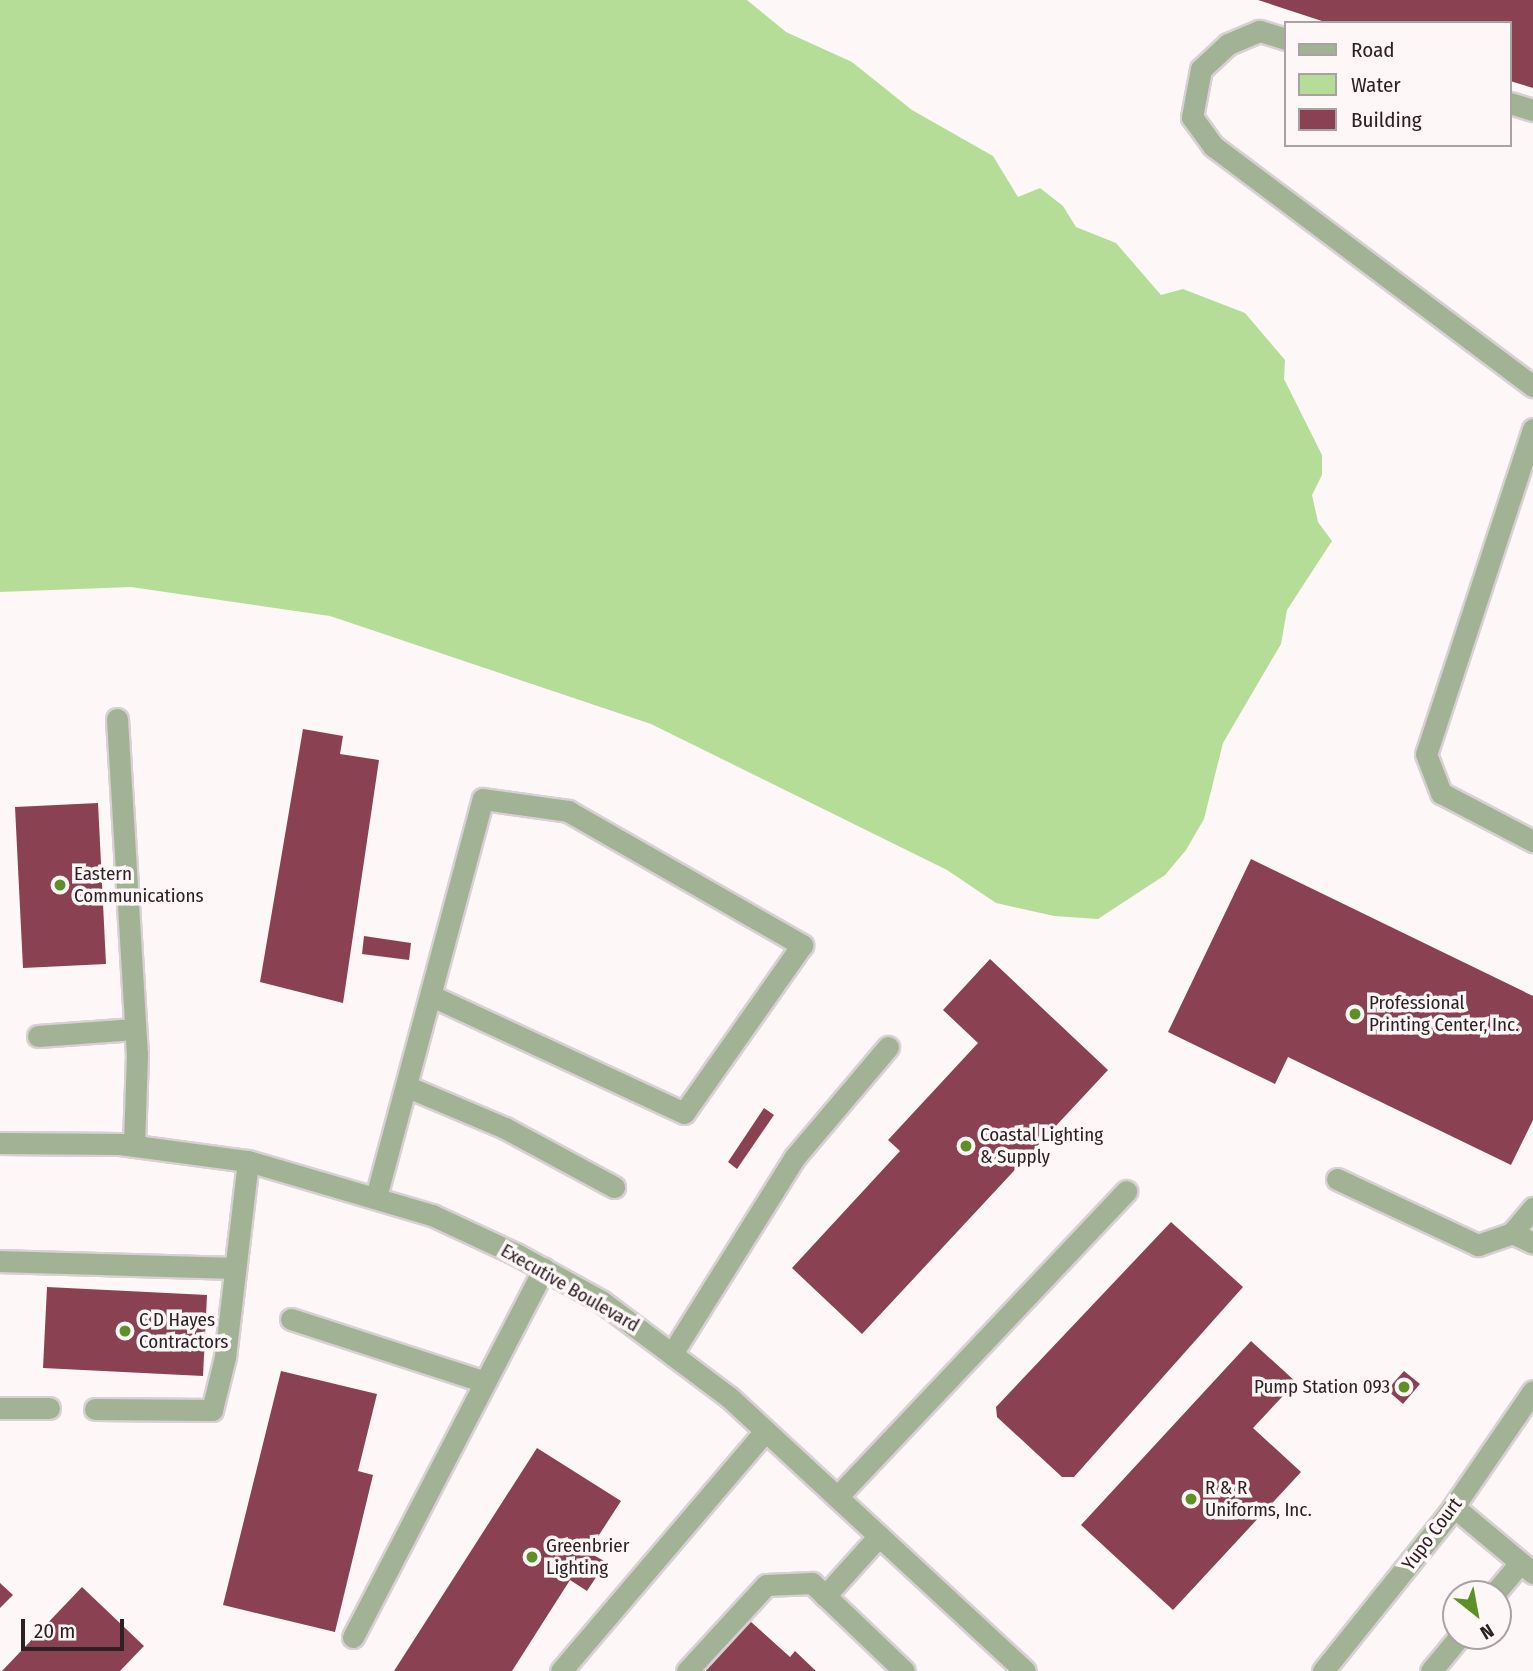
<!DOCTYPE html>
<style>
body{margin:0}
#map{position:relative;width:1533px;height:1671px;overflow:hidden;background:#fef7f8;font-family:"Fira Sans Condensed",sans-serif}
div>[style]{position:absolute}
.water>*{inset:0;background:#b6dd98}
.building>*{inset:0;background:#8a4152}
.roads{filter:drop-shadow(2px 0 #d8d0d2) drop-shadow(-2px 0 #d8d0d2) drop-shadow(0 2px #d8d0d2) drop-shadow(0 -2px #d8d0d2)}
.minor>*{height:21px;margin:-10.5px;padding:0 10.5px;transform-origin:10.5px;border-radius:10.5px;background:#a2b295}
.dots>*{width:19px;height:19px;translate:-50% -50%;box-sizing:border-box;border:4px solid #fef7f8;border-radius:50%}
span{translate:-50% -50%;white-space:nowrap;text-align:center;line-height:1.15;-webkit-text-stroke:7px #fef7f8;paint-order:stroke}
.poi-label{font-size:19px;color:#2d2123}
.left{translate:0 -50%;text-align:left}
.right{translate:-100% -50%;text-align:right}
.street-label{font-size:19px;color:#2d2123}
.legend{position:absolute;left:1284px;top:21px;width:228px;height:126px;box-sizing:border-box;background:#fef7f8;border:2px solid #aaa1a3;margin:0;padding:9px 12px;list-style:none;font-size:21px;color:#2d2123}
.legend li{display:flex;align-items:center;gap:14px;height:35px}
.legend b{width:35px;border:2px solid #aaa1a3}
.north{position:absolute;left:1442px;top:1580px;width:70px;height:70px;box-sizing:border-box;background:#fef7f8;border:2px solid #aaa1a3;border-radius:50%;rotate:149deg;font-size:19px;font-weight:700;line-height:28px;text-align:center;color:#2d2123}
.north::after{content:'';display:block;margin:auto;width:24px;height:32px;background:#5e9027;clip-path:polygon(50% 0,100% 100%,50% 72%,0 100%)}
.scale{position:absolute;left:21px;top:1619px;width:103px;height:32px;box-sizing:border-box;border:4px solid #2d2123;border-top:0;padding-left:9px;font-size:21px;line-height:24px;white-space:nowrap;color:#2d2123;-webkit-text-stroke:5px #fef7f8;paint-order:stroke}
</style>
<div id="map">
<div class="water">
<div style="clip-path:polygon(0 0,747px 0,786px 32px,852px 62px,912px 110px,993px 156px,1018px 197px,1040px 188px,1063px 206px,1076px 227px,1116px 243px,1161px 295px,1183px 289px,1245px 313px,1285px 360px,1284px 379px,1322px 455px,1322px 475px,1312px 495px,1318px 522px,1332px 541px,1287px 610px,1281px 644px,1223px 743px,1204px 819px,1186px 850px,1165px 875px,1098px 919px,1054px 916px,996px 903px,947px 870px,651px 724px,330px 616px,131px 587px,0 592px)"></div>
</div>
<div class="building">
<div style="clip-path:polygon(1258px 0,1533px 0,1533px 88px,1510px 81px,1510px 23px,1328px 23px)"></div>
<div style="clip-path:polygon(303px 729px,343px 736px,340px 754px,379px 760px,343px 1003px,260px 982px)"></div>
<div style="clip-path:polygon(98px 803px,106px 964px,23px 968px,15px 807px)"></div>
<div style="clip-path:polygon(1251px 859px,1533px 996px,1533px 1120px,1511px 1165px,1288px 1057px,1275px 1084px,1168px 1032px)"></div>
<div style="clip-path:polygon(364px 936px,411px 943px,409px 960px,362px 954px)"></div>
<div style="clip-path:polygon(990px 959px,1108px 1070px,862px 1334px,792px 1268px,900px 1151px,888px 1140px,978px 1043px,943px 1010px)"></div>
<div style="clip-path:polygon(764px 1108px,774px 1115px,737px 1169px,728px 1162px)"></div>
<div style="clip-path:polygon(1171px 1222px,1243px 1287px,1074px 1477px,1062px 1477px,997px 1417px,996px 1407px)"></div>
<div style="clip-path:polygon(47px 1287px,207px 1295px,203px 1376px,43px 1368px)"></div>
<div style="clip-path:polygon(1251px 1341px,1296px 1382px,1253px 1428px,1301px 1472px,1173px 1610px,1081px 1525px)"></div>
<div style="clip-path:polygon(281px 1371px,377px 1394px,358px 1471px,373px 1475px,335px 1632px,223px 1605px)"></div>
<div style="clip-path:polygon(1404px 1371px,1420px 1384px,1403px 1404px,1387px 1390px)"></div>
<div style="clip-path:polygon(537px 1448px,621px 1501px,588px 1552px,606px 1562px,587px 1591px,570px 1580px,512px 1671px,394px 1671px)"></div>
<div style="clip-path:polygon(0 1583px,13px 1595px,0 1608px)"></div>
<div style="clip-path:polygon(82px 1587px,144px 1646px,120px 1671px,2px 1671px)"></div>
<div style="clip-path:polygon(750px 1621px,790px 1657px,795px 1651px,816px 1671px,704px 1671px)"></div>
</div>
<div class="roads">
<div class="minor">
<div style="left:1286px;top:39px;width:28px;rotate:-163deg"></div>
<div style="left:1259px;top:31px;width:34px;rotate:157deg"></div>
<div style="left:1228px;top:44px;width:37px;rotate:137deg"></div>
<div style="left:1201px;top:69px;width:49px;rotate:100.6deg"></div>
<div style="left:1192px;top:117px;width:36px;rotate:54deg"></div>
<div style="left:1213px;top:146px;width:400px;rotate:36.9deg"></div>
<div style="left:1510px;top:103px;width:24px;rotate:17deg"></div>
<div style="left:1533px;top:429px;width:342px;rotate:108.2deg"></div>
<div style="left:1426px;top:754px;width:42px;rotate:69deg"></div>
<div style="left:1441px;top:793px;width:104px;rotate:27.6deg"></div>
<div style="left:117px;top:719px;width:336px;rotate:86.6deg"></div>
<div style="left:137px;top:1054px;width:91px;rotate:91.9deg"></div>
<div style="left:38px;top:1036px;width:97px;rotate:-4.1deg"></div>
<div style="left:408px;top:1087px;width:105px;rotate:22.9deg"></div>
<div style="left:505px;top:1128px;width:124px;rotate:28.4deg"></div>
<div style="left:0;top:1143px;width:120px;rotate:0.5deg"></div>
<div style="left:120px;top:1144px;width:129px;rotate:7.6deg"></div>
<div style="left:248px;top:1161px;width:192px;rotate:16.4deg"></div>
<div style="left:432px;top:1215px;width:93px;rotate:24.9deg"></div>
<div style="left:516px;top:1254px;width:97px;rotate:28.9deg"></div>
<div style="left:601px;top:1301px;width:160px;rotate:36.9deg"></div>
<div style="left:729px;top:1397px;width:403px;rotate:42.8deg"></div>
<div style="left:1337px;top:1179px;width:156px;rotate:25.1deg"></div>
<div style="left:1478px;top:1245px;width:36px;rotate:-19deg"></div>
<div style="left:1512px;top:1233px;width:33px;rotate:-50deg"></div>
<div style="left:376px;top:1197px;width:412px;rotate:-75deg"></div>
<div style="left:483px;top:799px;width:86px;rotate:8deg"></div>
<div style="left:568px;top:811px;width:270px;rotate:29.8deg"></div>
<div style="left:802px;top:945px;width:205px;rotate:125.1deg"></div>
<div style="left:684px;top:1113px;width:278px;rotate:-155.1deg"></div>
<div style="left:1512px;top:1233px;width:23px;rotate:25deg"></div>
<div style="left:0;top:1261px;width:233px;rotate:1.7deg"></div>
<div style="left:291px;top:1319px;width:204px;rotate:18deg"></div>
<div style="left:673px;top:1352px;width:230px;rotate:-58deg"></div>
<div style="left:795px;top:1157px;width:144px;rotate:-49.8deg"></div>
<div style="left:0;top:1408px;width:49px"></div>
<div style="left:95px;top:1409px;width:117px;rotate:0.5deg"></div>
<div style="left:212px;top:1410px;width:55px;rotate:-76.2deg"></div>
<div style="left:225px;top:1357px;width:197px;rotate:-83.3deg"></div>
<div style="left:837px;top:1497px;width:421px;rotate:-46.6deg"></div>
<div style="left:1454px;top:1507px;width:103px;rotate:39.9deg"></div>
<div style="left:1494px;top:1594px;width:40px;rotate:-50deg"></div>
<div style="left:825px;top:1596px;width:81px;rotate:-48deg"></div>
<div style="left:353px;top:1637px;width:415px;rotate:-62.6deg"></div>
<div style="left:561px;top:1671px;width:315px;rotate:-49.6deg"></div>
<div style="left:687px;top:1671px;width:117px;rotate:-47.4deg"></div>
<div style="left:766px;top:1585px;width:46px;rotate:-2.5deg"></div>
<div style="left:812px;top:1583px;width:127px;rotate:43.7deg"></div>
<div style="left:1323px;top:1671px;width:200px;rotate:-51.3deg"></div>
<div style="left:1448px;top:1515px;width:150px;rotate:-55.6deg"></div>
<div style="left:1431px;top:1671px;width:45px;rotate:-50.4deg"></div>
</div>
</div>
<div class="dots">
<div style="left:60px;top:885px;background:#5e9027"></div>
<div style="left:1355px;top:1014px;background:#5e9027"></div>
<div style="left:966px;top:1146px;background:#5e9027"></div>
<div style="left:125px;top:1331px;background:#5e9027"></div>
<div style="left:1404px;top:1387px;background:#5e9027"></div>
<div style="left:1191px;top:1499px;background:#5e9027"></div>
<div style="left:532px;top:1557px;background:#5e9027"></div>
</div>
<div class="poi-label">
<span class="left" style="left:74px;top:885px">Eastern<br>Communications</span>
<span class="left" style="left:1369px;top:1014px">Professional<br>Printing Center, Inc.</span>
<span class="left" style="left:980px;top:1146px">Coastal Lighting<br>&amp; Supply</span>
<span class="left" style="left:139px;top:1331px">C D Hayes<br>Contractors</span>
<span class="right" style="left:1390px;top:1387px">Pump Station 093</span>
<span class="left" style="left:1205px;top:1499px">R &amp; R<br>Uniforms, Inc.</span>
<span class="left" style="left:546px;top:1557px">Greenbrier<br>Lighting</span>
</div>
<div class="street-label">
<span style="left:570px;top:1288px;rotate:30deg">Executive Boulevard</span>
<span style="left:1432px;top:1534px;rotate:-53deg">Yupo Court</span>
</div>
<ul class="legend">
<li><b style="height:9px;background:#a2b295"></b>Road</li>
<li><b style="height:19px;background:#b6dd98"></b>Water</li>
<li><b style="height:19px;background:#8a4152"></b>Building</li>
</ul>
<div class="north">N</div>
<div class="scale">20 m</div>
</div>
